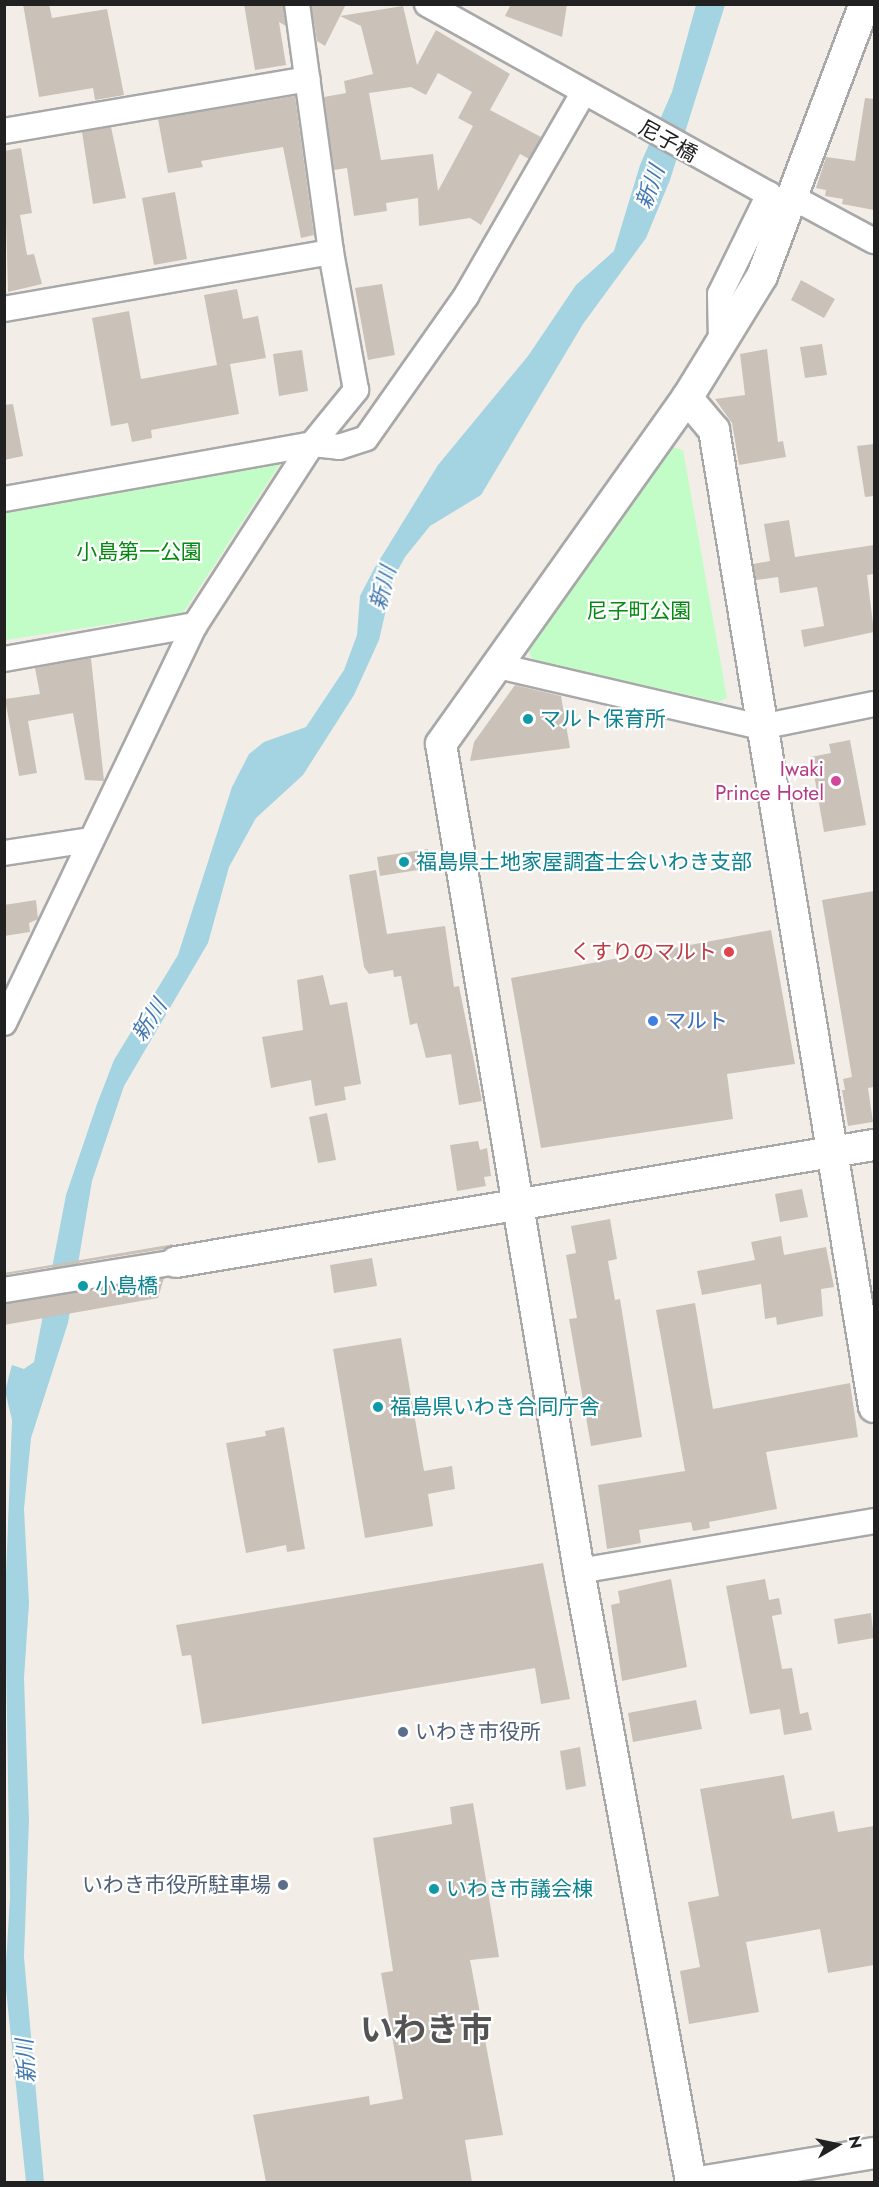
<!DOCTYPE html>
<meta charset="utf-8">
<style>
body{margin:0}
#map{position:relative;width:879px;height:2187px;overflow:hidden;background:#f2eee7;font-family:Jost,"Noto Sans JP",sans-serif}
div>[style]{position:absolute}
.park>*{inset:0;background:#c2fdc7}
.water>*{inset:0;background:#a4d3e2}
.building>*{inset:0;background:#cac1b9}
.roads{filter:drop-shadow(2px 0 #a8a8a8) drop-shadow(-2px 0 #a8a8a8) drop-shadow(0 2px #a8a8a8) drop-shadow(0 -2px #a8a8a8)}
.minor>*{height:24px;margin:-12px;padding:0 12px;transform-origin:12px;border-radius:12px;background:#fff}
.tertiary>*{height:30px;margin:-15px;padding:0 15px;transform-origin:15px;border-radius:15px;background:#fff}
.dots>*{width:16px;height:16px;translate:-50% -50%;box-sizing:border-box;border:3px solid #fff;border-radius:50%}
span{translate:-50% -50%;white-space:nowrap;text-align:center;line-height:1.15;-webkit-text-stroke:4.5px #fff;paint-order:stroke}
.street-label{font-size:21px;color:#212121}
.park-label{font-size:21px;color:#048911}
.culture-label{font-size:21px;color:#0d838f}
.left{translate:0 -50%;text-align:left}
.hotel-label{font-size:21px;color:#b23c85}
.right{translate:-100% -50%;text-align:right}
.health-label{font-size:21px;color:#be3a42}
.shop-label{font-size:21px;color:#366cbe}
.service-label{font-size:21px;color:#4e5e75}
.water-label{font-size:22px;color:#4278b0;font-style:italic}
.town-label{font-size:33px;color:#545454;font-weight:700}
.frame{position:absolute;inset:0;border:6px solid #212121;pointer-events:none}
.north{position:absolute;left:807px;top:2115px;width:60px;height:60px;-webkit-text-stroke:4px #fff;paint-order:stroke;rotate:81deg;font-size:16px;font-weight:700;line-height:24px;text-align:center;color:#212121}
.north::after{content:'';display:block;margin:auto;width:21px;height:27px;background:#212121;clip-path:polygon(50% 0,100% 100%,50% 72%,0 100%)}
</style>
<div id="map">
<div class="park">
<div style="clip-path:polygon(664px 445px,683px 450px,727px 698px,719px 702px,532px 660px,529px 650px)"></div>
<div style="clip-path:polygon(284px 458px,183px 613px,5px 640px,5px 509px)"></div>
</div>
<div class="water">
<div style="clip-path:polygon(696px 5px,725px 5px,670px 180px,646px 238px,583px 324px,481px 495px,430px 526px,405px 557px,393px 579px,379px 640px,354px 695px,303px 775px,256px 818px,229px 867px,208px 943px,124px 1086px,92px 1181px,68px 1323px,31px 1438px,24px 1509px,29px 1603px,24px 1678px,29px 1820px,24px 1957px,44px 2182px,26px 2182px,5px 1980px,10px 1897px,5px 1601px,12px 1420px,5px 1391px,12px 1365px,24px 1369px,34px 1362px,66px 1195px,97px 1104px,114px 1060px,178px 955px,232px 787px,249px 754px,264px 742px,306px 727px,344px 670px,357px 635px,360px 596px,374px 569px,438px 465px,528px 356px,576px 285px,614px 251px,640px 165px,672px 92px)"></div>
</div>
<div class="building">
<div style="clip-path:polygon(23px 4px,49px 4px,52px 18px,107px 9px,124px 95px,95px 100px,93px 88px,39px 97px)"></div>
<div style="clip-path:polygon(244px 4px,283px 4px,286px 26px,279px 22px,286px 65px,255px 70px)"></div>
<div style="clip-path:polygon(evenodd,311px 4px,346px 4px,340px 16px,403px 6px,417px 65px,436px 30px,510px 74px,490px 110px,541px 137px,529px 159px,520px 154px,481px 225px,470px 218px,419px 226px,418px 198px,386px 203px,387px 211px,354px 216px,347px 168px,334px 170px,324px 97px,346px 93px,344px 81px,373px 74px,361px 26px,340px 16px,325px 46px,317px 41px,311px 4px,438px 73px,472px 92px,458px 118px,473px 126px,438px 191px,433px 154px,381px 160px,369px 93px,411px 87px,426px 95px,438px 73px)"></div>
<div style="clip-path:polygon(511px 4px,567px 4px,562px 37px,505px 16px)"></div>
<div style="clip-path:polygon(295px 96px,314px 235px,301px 238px,283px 147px,201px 161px,203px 167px,168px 173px,158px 119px)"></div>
<div style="clip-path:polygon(865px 98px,874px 99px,874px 210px,842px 204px,843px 199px,825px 196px,826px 190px,816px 188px,826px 157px,855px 161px)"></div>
<div style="clip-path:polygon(111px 127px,126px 198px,93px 204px,82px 132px)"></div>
<div style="clip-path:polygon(21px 148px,32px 213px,20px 215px,27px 255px,34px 254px,42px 284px,8px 292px,4px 151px)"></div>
<div style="clip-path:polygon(175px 192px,187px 259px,154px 265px,142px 198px)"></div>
<div style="clip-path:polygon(801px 280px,835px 299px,824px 318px,791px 300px)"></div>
<div style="clip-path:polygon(382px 284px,395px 355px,368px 360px,355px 288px)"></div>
<div style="clip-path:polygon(237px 289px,243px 319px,258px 316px,266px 358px,230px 364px,239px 414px,151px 430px,152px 438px,132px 442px,128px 423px,111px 426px,92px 318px,129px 311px,141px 379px,217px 365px,204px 295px)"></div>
<div style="clip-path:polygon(822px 344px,827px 375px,805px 378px,800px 347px)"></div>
<div style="clip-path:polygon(767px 349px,778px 442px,783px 441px,786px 457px,739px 465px,732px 423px,715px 399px,745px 395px,740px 354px)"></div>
<div style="clip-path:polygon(302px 350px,308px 391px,279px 396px,273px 354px)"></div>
<div style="clip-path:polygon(13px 404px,23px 456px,4px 460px,4px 405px)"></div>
<div style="clip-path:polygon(874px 444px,874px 496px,865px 497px,857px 446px)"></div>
<div style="clip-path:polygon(789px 520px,795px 557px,874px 545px,874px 574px,867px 575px,874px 632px,804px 647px,801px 630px,824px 626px,817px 587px,780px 593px,778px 577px,756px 580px,753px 564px,770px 561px,764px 524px)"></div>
<div style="clip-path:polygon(91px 658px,104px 781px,85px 780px,73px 713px,28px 721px,37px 773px,19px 776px,5px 699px,40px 694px,35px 668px)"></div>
<div style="clip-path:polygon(515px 685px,561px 696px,570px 748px,470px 761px,474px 742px)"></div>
<div style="clip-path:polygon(850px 740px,866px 825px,824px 832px,811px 757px,831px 753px,829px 744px)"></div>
<div style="clip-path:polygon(428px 849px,431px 868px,380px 876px,377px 857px)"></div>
<div style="clip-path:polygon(376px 870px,387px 934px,445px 926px,454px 987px,459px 986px,482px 1101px,459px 1105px,451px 1054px,426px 1058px,417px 1023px,410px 1025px,401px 976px,394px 977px,393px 970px,369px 974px,364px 967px,349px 875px)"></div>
<div style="clip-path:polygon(874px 891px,874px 1087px,868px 1088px,873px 1122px,848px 1126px,842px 1090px,845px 1090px,843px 1079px,852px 1077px,822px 900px)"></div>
<div style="clip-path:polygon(36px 900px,38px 919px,29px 923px,30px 932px,4px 936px,4px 905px)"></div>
<div style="clip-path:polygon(771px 930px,795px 1064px,727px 1074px,733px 1119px,541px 1148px,511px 978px)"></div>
<div style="clip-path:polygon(323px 975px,330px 1005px,347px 1002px,361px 1084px,344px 1087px,346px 1100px,315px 1106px,311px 1080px,271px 1088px,262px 1037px,303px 1030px,297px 980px)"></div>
<div style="clip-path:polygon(327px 1113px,336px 1160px,318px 1163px,309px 1117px)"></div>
<div style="clip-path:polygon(478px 1141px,480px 1150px,487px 1148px,491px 1176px,484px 1177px,486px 1186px,457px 1191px,450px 1145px)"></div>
<div style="clip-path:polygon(802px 1189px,808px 1217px,780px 1222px,775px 1194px)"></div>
<div style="clip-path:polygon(610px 1219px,617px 1259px,608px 1261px,615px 1300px,620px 1299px,642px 1437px,591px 1446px,569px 1319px,577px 1318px,566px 1255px,576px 1253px,571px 1226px)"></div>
<div style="clip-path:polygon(781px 1236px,784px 1255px,826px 1247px,834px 1287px,821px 1289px,823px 1316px,777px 1325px,776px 1317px,765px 1319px,761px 1284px,702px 1295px,697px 1271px,755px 1260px,751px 1242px)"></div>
<div style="clip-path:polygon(174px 1244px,164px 1249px,4px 1275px,4px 1273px)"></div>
<div style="clip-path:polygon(372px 1258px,377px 1286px,334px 1293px,330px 1265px)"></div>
<div style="clip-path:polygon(164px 1278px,158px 1298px,4px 1325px,4px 1304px)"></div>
<div style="clip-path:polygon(695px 1303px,713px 1409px,850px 1383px,858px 1437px,766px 1452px,777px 1509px,709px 1522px,710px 1528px,693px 1531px,691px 1522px,639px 1530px,641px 1543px,607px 1549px,598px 1485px,685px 1471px,656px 1310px)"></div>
<div style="clip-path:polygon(401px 1338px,424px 1471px,452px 1466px,455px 1489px,428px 1494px,433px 1526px,365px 1538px,333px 1349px)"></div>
<div style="clip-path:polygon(284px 1427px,305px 1549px,287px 1552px,286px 1545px,246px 1553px,226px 1443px,266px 1436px,265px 1431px)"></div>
<div style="clip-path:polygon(543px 1563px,570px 1699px,541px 1704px,535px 1668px,202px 1724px,191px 1655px,182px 1656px,176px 1625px)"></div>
<div style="clip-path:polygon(671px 1579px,687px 1667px,622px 1681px,611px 1605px,620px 1603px,618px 1591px)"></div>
<div style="clip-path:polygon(765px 1579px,769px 1600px,779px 1598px,782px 1614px,772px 1616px,782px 1669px,792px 1668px,800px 1714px,808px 1712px,812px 1730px,784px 1735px,780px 1709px,750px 1714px,726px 1586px)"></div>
<div style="clip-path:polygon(871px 1613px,874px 1638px,838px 1644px,834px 1619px)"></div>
<div style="clip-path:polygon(696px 1700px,702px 1729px,633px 1742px,628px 1713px)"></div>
<div style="clip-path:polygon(580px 1747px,586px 1786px,566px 1790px,560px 1751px)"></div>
<div style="clip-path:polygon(784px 1775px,792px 1819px,834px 1811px,838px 1832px,874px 1826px,874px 1965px,828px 1973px,820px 1929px,746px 1942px,759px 2012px,689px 2024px,680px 1971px,700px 1967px,688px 1902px,719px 1896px,700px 1789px)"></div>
<div style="clip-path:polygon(473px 1803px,499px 1957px,470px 1960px,503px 2135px,465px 2140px,472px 2182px,266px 2182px,253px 2115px,369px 2096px,370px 2105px,403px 2099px,381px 1973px,393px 1971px,373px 1838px,452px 1824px,450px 1807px)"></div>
</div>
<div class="roads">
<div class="minor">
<div style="left:427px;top:4px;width:391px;rotate:29.1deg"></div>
<div style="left:769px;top:194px;width:111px;rotate:116.1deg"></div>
<div style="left:720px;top:294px;width:47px;rotate:88.8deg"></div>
<div style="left:4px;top:131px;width:308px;rotate:-9.7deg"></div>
<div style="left:794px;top:198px;width:91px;rotate:28.3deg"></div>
<div style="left:4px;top:309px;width:332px;rotate:-9.9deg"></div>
<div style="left:4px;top:499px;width:313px;rotate:-10.1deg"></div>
<div style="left:312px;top:444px;width:70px;rotate:-50.8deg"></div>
<div style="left:356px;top:390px;width:140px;rotate:-100.3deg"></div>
<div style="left:331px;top:252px;width:250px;rotate:-97.8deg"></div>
<div style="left:4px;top:659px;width:194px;rotate:-10.1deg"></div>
<div style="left:494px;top:665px;width:274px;rotate:13.1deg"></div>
<div style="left:761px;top:727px;width:115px;rotate:-11.5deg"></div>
<div style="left:4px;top:853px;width:87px;rotate:-8.6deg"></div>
<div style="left:4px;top:1023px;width:441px;rotate:-64.4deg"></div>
<div style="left:195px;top:625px;width:216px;rotate:-57.1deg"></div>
<div style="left:312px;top:444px;width:27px;rotate:6deg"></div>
<div style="left:339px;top:447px;width:28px;rotate:-18deg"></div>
<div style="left:366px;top:438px;width:174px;rotate:-54.8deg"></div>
<div style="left:466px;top:296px;width:234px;rotate:-60deg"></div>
<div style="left:4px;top:1290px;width:174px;rotate:-9.2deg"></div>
<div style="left:579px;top:1571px;width:299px;rotate:-9.6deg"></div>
</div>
<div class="tertiary">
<div style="left:687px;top:398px;width:42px;rotate:49.8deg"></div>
<div style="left:714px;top:430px;width:990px;rotate:80.7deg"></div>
<div style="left:176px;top:1262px;width:708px;rotate:-9.52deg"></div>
<div style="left:691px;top:2182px;width:621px;rotate:-100.39deg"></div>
<div style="left:579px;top:1571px;width:838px;rotate:-99.47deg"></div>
<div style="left:441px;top:744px;width:425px;rotate:-54.6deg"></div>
<div style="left:687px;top:398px;width:143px;rotate:-58.4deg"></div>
<div style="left:762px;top:276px;width:291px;rotate:-69.3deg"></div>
<div style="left:699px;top:2182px;width:177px;rotate:-9.4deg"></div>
</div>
</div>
<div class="dots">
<div style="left:528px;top:719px;background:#0f9aa8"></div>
<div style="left:836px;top:781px;background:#d1479c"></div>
<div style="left:404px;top:862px;background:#0f9aa8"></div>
<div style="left:729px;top:952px;background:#e0444e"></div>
<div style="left:653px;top:1021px;background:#3f7fe0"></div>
<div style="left:83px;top:1286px;background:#0f9aa8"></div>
<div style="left:378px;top:1407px;background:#0f9aa8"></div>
<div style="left:403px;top:1732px;background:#5c6f8a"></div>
<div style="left:283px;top:1885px;background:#5c6f8a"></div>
<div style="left:434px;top:1889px;background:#0f9aa8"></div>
</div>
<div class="street-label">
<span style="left:668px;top:141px;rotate:29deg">尼子橋</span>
</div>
<div class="park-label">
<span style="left:139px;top:552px">小島第一公園</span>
<span style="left:639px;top:611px">尼子町公園</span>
</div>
<div class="culture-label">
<span class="left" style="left:540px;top:719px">マルト保育所</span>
<span class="left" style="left:416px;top:862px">福島県土地家屋調査士会いわき支部</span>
<span class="left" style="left:95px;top:1286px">小島橋</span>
<span class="left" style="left:390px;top:1407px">福島県いわき合同庁舎</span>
<span class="left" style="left:446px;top:1889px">いわき市議会棟</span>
</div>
<div class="hotel-label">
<span class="right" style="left:824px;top:781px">Iwaki<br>Prince Hotel</span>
</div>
<div class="health-label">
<span class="right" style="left:717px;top:952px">くすりのマルト</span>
</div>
<div class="shop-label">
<span class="left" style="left:665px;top:1021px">マルト</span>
</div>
<div class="service-label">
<span class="left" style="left:415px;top:1732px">いわき市役所</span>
<span class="right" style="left:271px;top:1885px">いわき市役所駐車場</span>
</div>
<div class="water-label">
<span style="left:650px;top:187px;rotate:-70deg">新川</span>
<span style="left:383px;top:588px;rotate:-75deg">新川</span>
<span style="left:149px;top:1020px;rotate:-57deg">新川</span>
<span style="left:26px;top:2061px;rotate:-94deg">新川</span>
</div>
<div class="town-label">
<span style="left:426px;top:2030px">いわき市</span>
</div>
<div class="frame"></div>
<div class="north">N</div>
</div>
